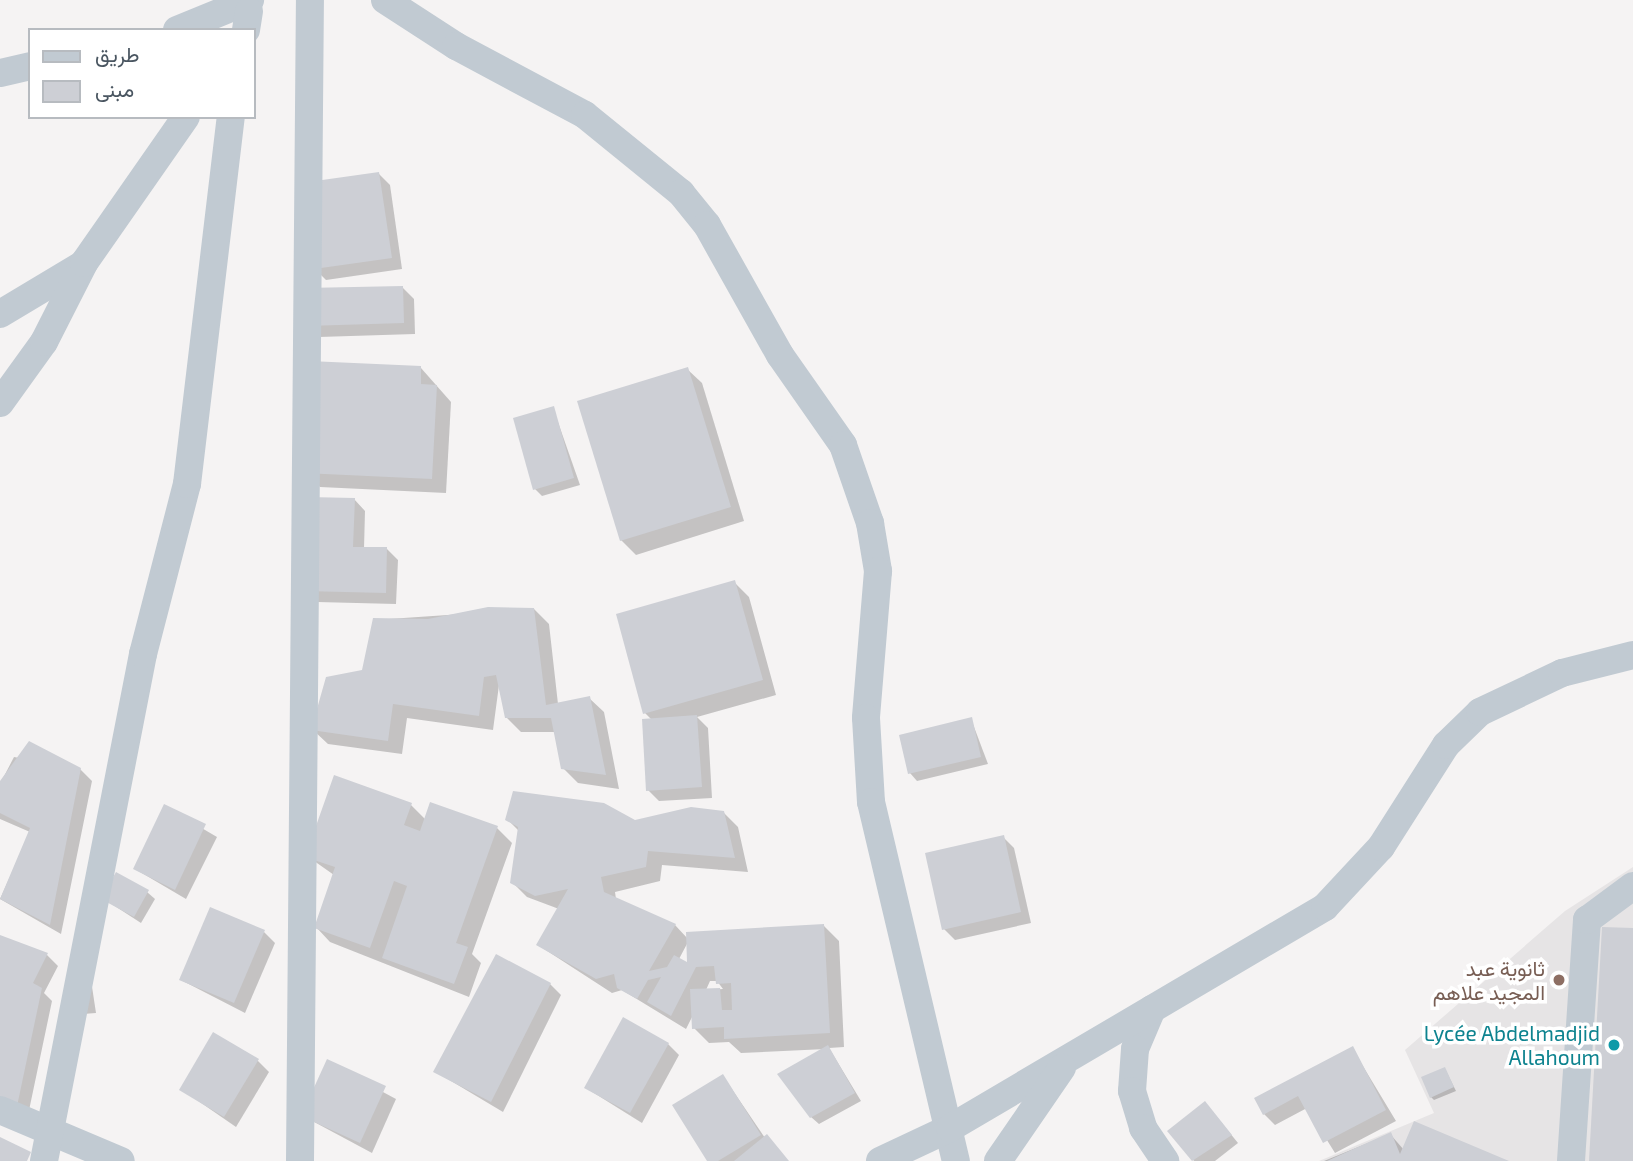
<!DOCTYPE html>
<meta charset="utf-8">
<style>
body{margin:0}
#map{position:relative;width:1633px;height:1161px;overflow:hidden;background:#f5f3f3;font-family:"Exo 2",Vazirmatn,sans-serif}
div>[style]{position:absolute}
.education>*{inset:0;background:#e6e4e5}
.shadow>*{inset:0;background:#0003}
.building>*{inset:0;background:#cdcfd5}
.minor>*{height:28px;margin:-14px;padding:0 14px;transform-origin:14px;border-radius:14px;background:#c1cad2}
.dots>*{width:19px;height:19px;translate:-50% -50%;box-sizing:border-box;border:4px solid #fff;border-radius:50%}
span{translate:-50% -50%;white-space:nowrap;text-align:center;line-height:1.15;-webkit-text-stroke:7px #fff;paint-order:stroke}
.education-label{font-size:21px;color:#785e54}
.right{translate:-100% -50%;text-align:right}
.culture-label{font-size:21px;color:#0d838f}
.legend{position:absolute;left:28px;top:28px;width:228px;height:91px;box-sizing:border-box;background:#fff;border:2px solid #b7bbc0;margin:0;padding:9px 12px;list-style:none;font-size:21px;color:#4a5661}
.legend li{display:flex;align-items:center;gap:14px;height:35px}
.legend b{width:35px;border:2px solid #b7bbc0}
</style>
<div id="map">
<div class="education">
<div style="clip-path:polygon(1633px 867px,1633px 1161px,1319px 1161px,1434px 1113px,1405px 1050px,1565px 911px)"></div>
</div>
<div class="shadow">
<div style="clip-path:polygon(378px 173px,390px 185px,402px 269px,326px 280px,315px 269px)"></div>
<div style="clip-path:polygon(403px 288px,414px 299px,415px 334px,319px 337px,308px 326px)"></div>
<div style="clip-path:polygon(421px 368px,451px 402px,446px 493px,320px 487px,305px 472px)"></div>
<div style="clip-path:polygon(687px 369px,702px 383px,744px 521px,636px 555px,621px 540px)"></div>
<div style="clip-path:polygon(553px 408px,580px 485px,542px 496px,535px 489px)"></div>
<div style="clip-path:polygon(354px 499px,365px 511px,364px 549px,387px 549px,398px 560px,396px 604px,317px 602px,306px 590px)"></div>
<div style="clip-path:polygon(734px 582px,749px 597px,776px 695px,697px 717px,708px 728px,712px 798px,659px 801px,648px 790px,652px 720px,645px 713px)"></div>
<div style="clip-path:polygon(534px 609px,549px 624px,558px 704px,589px 698px,604px 712px,619px 789px,578px 783px,563px 768px,555px 732px,521px 732px,506px 717px,499px 685px,493px 730px,407px 718px,402px 754px,328px 744px,313px 730px,364px 671px,374px 620px)"></div>
<div style="clip-path:polygon(971px 719px,988px 764px,917px 781px,910px 773px)"></div>
<div style="clip-path:polygon(14px 757px,80px 769px,92px 781px,61px 934px,0 899px,30px 832px,0 819px,0 784px)"></div>
<div style="clip-path:polygon(411px 805px,426px 820px,497px 828px,512px 843px,472px 954px,481px 963px,469px 997px,330px 942px,316px 927px,334px 875px,307px 856px)"></div>
<div style="clip-path:polygon(164px 806px,217px 837px,186px 899px,135px 869px)"></div>
<div style="clip-path:polygon(evenodd,723px 812px,738px 827px,748px 872px,662px 865px,660px 881px,615px 892px,616px 899px,675px 925px,688px 939px,824px 926px,839px 941px,844px 1047px,829px 1048px,861px 1101px,819px 1124px,811px 1117px,826px 1049px,741px 1053px,729px 1042px,709px 1043px,694px 1028px,693px 1015px,686px 1029px,622px 990px,612px 993px,538px 945px,559px 909px,527px 897px,512px 882px,519px 831px,507px 819px,635px 821px,723px 812px,688px 942px,689px 965px,679px 959px,688px 942px,723px 812px,710px 981px,717px 981px,723px 989px,706px 990px,710px 981px)"></div>
<div style="clip-path:polygon(1003px 837px,1014px 848px,1031px 923px,955px 940px,944px 929px)"></div>
<div style="clip-path:polygon(147px 892px,155px 899px,141px 923px,104px 899px)"></div>
<div style="clip-path:polygon(264px 932px,275px 943px,245px 1013px,181px 980px)"></div>
<div style="clip-path:polygon(0 938px,47px 955px,58px 966px,44px 993px,52px 1001px,27px 1120px,0 1106px)"></div>
<div style="clip-path:polygon(91px 980px,96px 1013px,83px 1014px)"></div>
<div style="clip-path:polygon(550px 984px,561px 995px,503px 1112px,436px 1072px)"></div>
<div style="clip-path:polygon(668px 1044px,679px 1055px,642px 1123px,586px 1088px)"></div>
<div style="clip-path:polygon(1352px 1048px,1396px 1121px,1335px 1153px,1307px 1108px,1275px 1125px,1264px 1114px)"></div>
<div style="clip-path:polygon(257px 1060px,269px 1072px,236px 1127px,181px 1089px)"></div>
<div style="clip-path:polygon(327px 1062px,396px 1099px,372px 1153px,303px 1116px)"></div>
<div style="clip-path:polygon(1445px 1069px,1456px 1091px,1434px 1100px,1431px 1097px)"></div>
<div style="clip-path:polygon(723px 1076px,765px 1138px,788px 1161px,709px 1161px)"></div>
<div style="clip-path:polygon(1212px 1111px,1238px 1143px,1215px 1161px,1194px 1161px,1170px 1131px)"></div>
<div style="clip-path:polygon(1390px 1134px,1404px 1150px,1504px 1161px,1324px 1161px)"></div>
</div>
<div class="building">
<div style="clip-path:polygon(379px 172px,392px 258px,314px 269px,301px 183px)"></div>
<div style="clip-path:polygon(403px 286px,404px 323px,306px 326px,305px 288px)"></div>
<div style="clip-path:polygon(309px 361px,421px 366px,421px 384px,437px 385px,432px 479px,303px 473px)"></div>
<div style="clip-path:polygon(688px 367px,731px 507px,620px 541px,577px 401px)"></div>
<div style="clip-path:polygon(554px 406px,574px 478px,533px 490px,513px 418px)"></div>
<div style="clip-path:polygon(307px 497px,355px 498px,353px 547px,387px 547px,386px 593px,304px 591px)"></div>
<div style="clip-path:polygon(735px 580px,763px 680px,643px 714px,616px 614px)"></div>
<div style="clip-path:polygon(488px 607px,534px 608px,546px 705px,590px 696px,606px 775px,561px 769px,551px 718px,505px 718px,496px 675px,484px 677px,479px 716px,393px 704px,388px 741px,311px 730px,326px 677px,362px 670px,373px 618px,428px 619px)"></div>
<div style="clip-path:polygon(697px 715px,702px 787px,646px 791px,642px 719px)"></div>
<div style="clip-path:polygon(972px 717px,981px 757px,908px 774px,899px 735px)"></div>
<div style="clip-path:polygon(29px 741px,81px 768px,50px 925px,0 899px,30px 828px,0 813px,0 781px)"></div>
<div style="clip-path:polygon(334px 775px,412px 803px,404px 825px,420px 831px,430px 802px,498px 826px,456px 943px,468px 947px,454px 984px,382px 958px,407px 886px,394px 881px,370px 948px,314px 928px,335px 867px,305px 857px)"></div>
<div style="clip-path:polygon(513px 791px,604px 803px,635px 820px,691px 807px,724px 811px,735px 858px,648px 851px,646px 867px,601px 877px,604px 892px,676px 924px,649px 971px,667px 967px,674px 955px,687px 962px,686px 932px,824px 924px,830px 1033px,724px 1039px,724px 1027px,692px 1029px,690px 989px,720px 988px,722px 1010px,732px 1010px,731px 983px,716px 984px,714px 966px,696px 967px,671px 1016px,647px 1002px,661px 977px,648px 980px,637px 999px,617px 988px,614px 974px,596px 979px,536px 945px,568px 889px,535px 896px,510px 883px,518px 827px,505px 820px)"></div>
<div style="clip-path:polygon(164px 804px,206px 824px,175px 890px,133px 869px)"></div>
<div style="clip-path:polygon(1004px 835px,1021px 912px,942px 930px,925px 853px)"></div>
<div style="clip-path:polygon(116px 872px,149px 890px,134px 917px,101px 899px)"></div>
<div style="clip-path:polygon(210px 907px,265px 930px,234px 1003px,179px 980px)"></div>
<div style="clip-path:polygon(1602px 927px,1633px 928px,1633px 1161px,1589px 1161px)"></div>
<div style="clip-path:polygon(0 935px,48px 953px,33px 983px,42px 988px,16px 1111px,0 1102px)"></div>
<div style="clip-path:polygon(496px 954px,551px 983px,491px 1102px,433px 1072px)"></div>
<div style="clip-path:polygon(623px 1017px,669px 1043px,630px 1113px,584px 1088px)"></div>
<div style="clip-path:polygon(213px 1032px,259px 1059px,224px 1117px,179px 1090px)"></div>
<div style="clip-path:polygon(828px 1045px,855px 1093px,810px 1118px,777px 1074px)"></div>
<div style="clip-path:polygon(1353px 1046px,1386px 1110px,1323px 1143px,1298px 1096px,1263px 1115px,1254px 1098px)"></div>
<div style="clip-path:polygon(327px 1059px,386px 1086px,360px 1143px,301px 1116px)"></div>
<div style="clip-path:polygon(1445px 1067px,1454px 1087px,1430px 1098px,1421px 1077px)"></div>
<div style="clip-path:polygon(723px 1074px,761px 1135px,718px 1161px,707px 1161px,672px 1105px)"></div>
<div style="clip-path:polygon(1205px 1101px,1232px 1135px,1192px 1161px,1167px 1131px)"></div>
<div style="clip-path:polygon(1414px 1121px,1509px 1161px,1327px 1161px,1391px 1132px,1400px 1154px)"></div>
<div style="clip-path:polygon(767px 1134px,789px 1161px,734px 1161px)"></div>
<div style="clip-path:polygon(0 1137px,31px 1152px,27px 1161px,0 1161px)"></div>
</div>
<div class="minor">
<div style="left:385px;top:0;width:85px;rotate:32.9deg"></div>
<div style="left:456px;top:46px;width:146px;rotate:28.1deg"></div>
<div style="left:585px;top:115px;width:124px;rotate:39.1deg"></div>
<div style="left:681px;top:193px;width:41px;rotate:50.9deg"></div>
<div style="left:707px;top:225px;width:149px;rotate:60.7deg"></div>
<div style="left:780px;top:355px;width:110px;rotate:55deg"></div>
<div style="left:843px;top:445px;width:83px;rotate:70.9deg"></div>
<div style="left:870px;top:523px;width:49px;rotate:80.5deg"></div>
<div style="left:878px;top:571px;width:147px;rotate:94.7deg"></div>
<div style="left:866px;top:718px;width:84px;rotate:86.6deg"></div>
<div style="left:871px;top:802px;width:369px;rotate:76.7deg"></div>
<div style="left:177px;top:30px;width:79px;rotate:-22.3deg"></div>
<div style="left:246px;top:30px;width:19px;rotate:-81deg"></div>
<div style="left:0;top:73px;width:31px;rotate:-13deg"></div>
<div style="left:0;top:314px;width:96px;rotate:-30.9deg"></div>
<div style="left:0;top:403px;width:75px;rotate:-54.2deg"></div>
<div style="left:44px;top:342px;width:89px;rotate:-63.1deg"></div>
<div style="left:84px;top:263px;width:178px;rotate:-55.1deg"></div>
<div style="left:1152px;top:1009px;width:43px;rotate:113deg"></div>
<div style="left:1135px;top:1049px;width:42px;rotate:94.1deg"></div>
<div style="left:1132px;top:1091px;width:39px;rotate:73deg"></div>
<div style="left:1143px;top:1128px;width:40px;rotate:56deg"></div>
<div style="left:0;top:1110px;width:131px;rotate:22.9deg"></div>
<div style="left:44px;top:1161px;width:517px;rotate:-78.95deg"></div>
<div style="left:143px;top:654px;width:176px;rotate:-75.5deg"></div>
<div style="left:187px;top:484px;width:370px;rotate:-83.2deg"></div>
<div style="left:300px;top:1161px;width:1161px;rotate:-89.51deg"></div>
<div style="left:880px;top:1161px;width:77px;rotate:-25.2deg"></div>
<div style="left:950px;top:1128px;width:435px;rotate:-30.5deg"></div>
<div style="left:1325px;top:907px;width:82px;rotate:-47deg"></div>
<div style="left:1381px;top:847px;width:121px;rotate:-57.5deg"></div>
<div style="left:1446px;top:745px;width:47px;rotate:-44.1deg"></div>
<div style="left:1480px;top:712px;width:91px;rotate:-25.4deg"></div>
<div style="left:1562px;top:673px;width:73px;rotate:-14.2deg"></div>
<div style="left:998px;top:1161px;width:113px;rotate:-55.5deg"></div>
<div style="left:1571px;top:1161px;width:242px;rotate:-86.2deg"></div>
<div style="left:1587px;top:920px;width:57px;rotate:-36.5deg"></div>
</div>
<div class="dots">
<div style="left:1559px;top:980px;background:#8d6e63"></div>
<div style="left:1614px;top:1045px;background:#0f9aa8"></div>
</div>
<div class="education-label">
<span class="right" style="left:1545px;top:980px">ثانوية عبد<br>المجيد علاهم</span>
</div>
<div class="culture-label">
<span class="right" style="left:1600px;top:1045px">Lycée Abdelmadjid<br>Allahoum</span>
</div>
<ul class="legend">
<li><b style="height:9px;background:#c1cad2"></b>طريق</li>
<li><b style="height:19px;background:#cdcfd5"></b>مبنى</li>
</ul>
</div>
